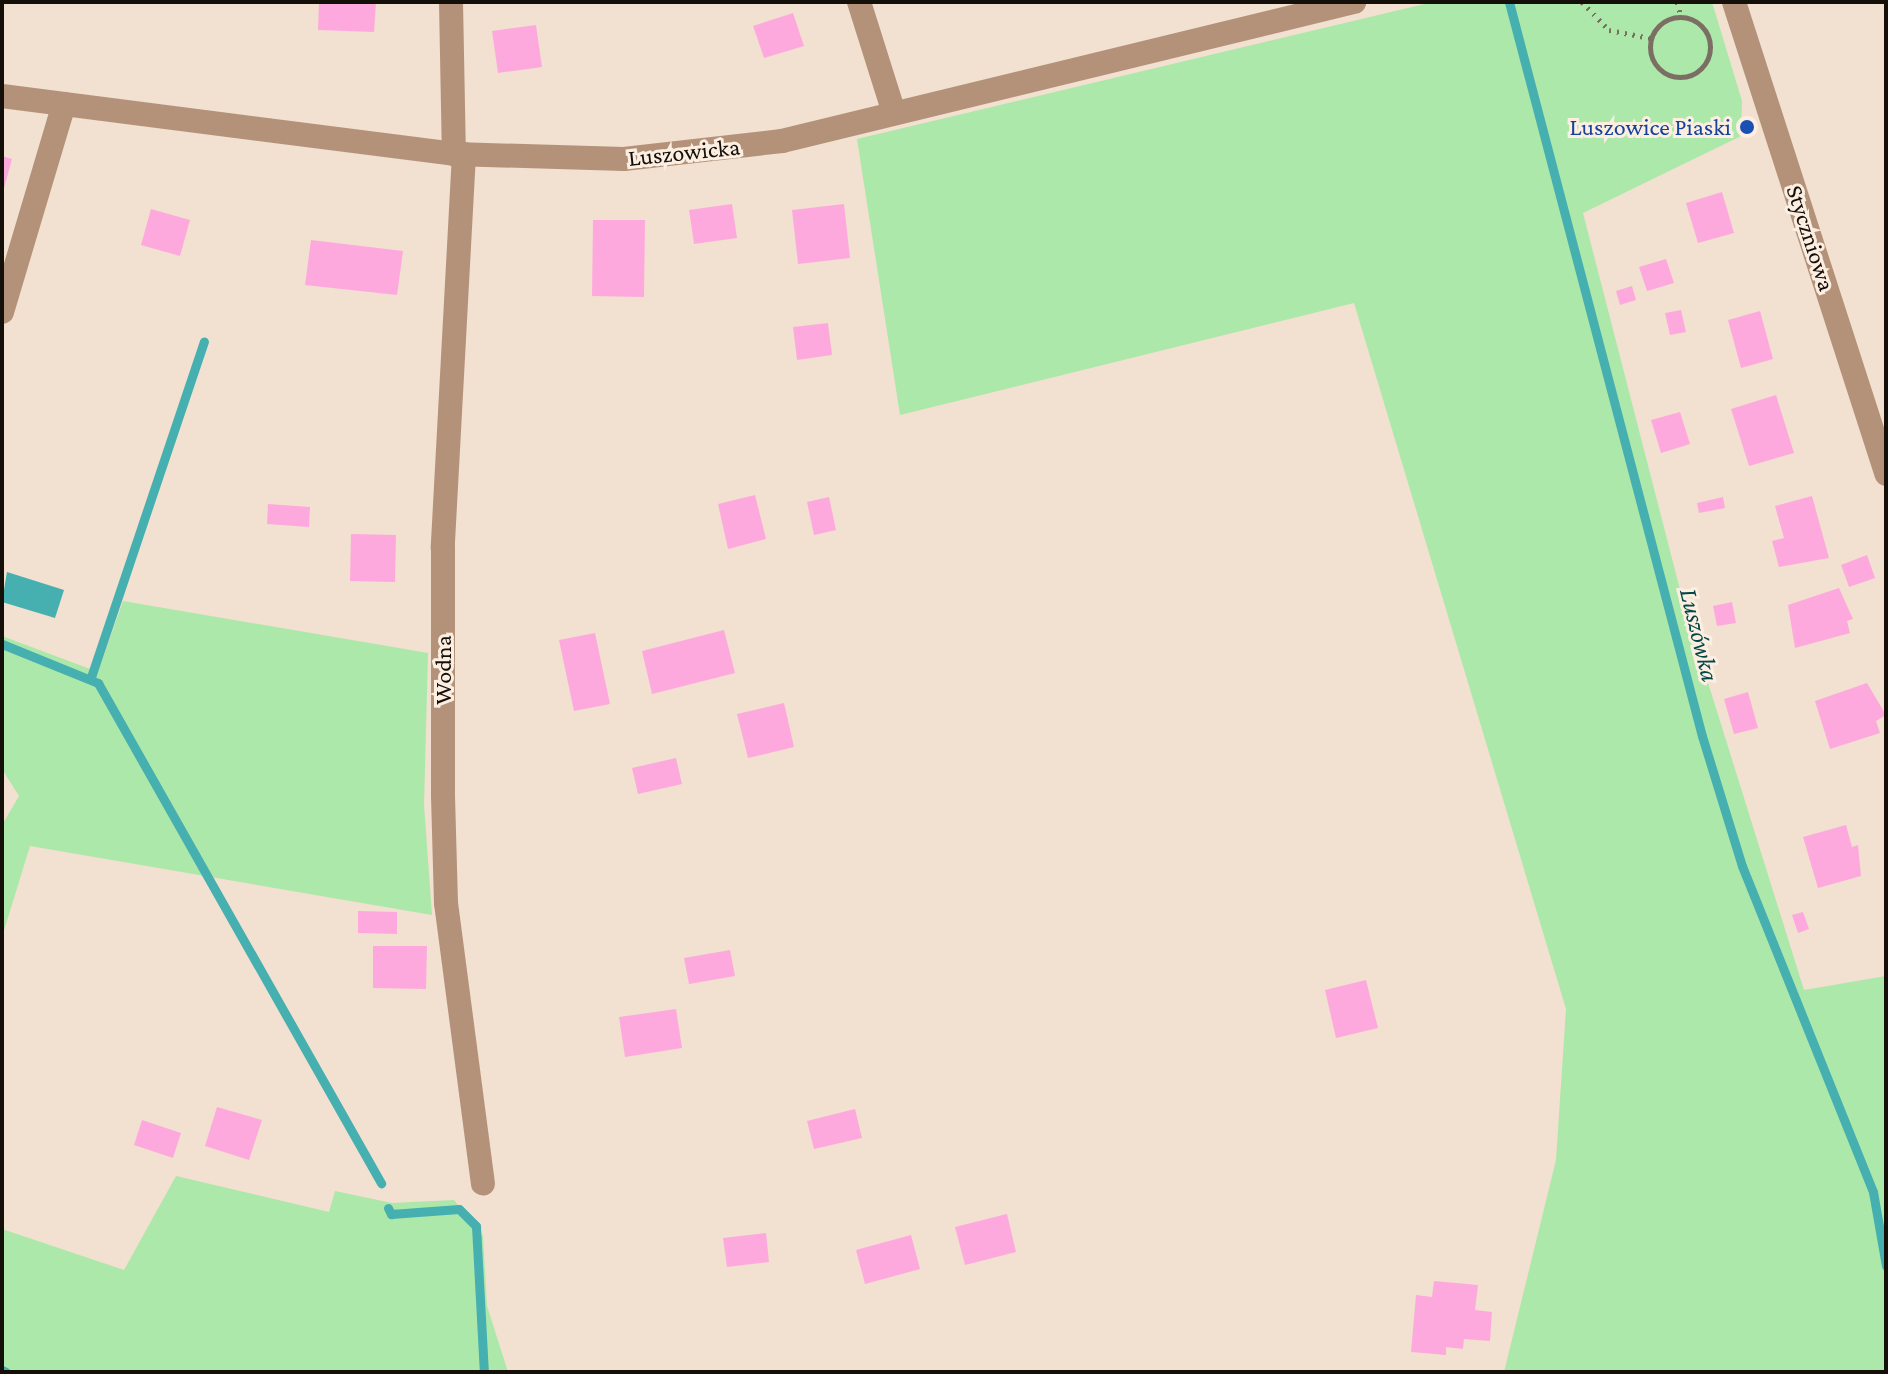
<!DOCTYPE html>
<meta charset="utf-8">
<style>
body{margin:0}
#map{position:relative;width:1888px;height:1374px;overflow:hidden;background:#f2e0d0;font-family:"Crimson Pro",serif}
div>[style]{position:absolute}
.green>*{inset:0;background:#ace8a9}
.water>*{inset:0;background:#46afaf}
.stream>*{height:9px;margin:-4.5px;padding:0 4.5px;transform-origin:4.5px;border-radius:4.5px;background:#46afaf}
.building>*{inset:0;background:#fea9de}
.path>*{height:5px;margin-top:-2.5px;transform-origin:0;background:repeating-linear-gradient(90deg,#7b6f64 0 2px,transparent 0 8px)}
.path>.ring{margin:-2.5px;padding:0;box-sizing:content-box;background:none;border:5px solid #7b6f64;border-radius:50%}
.minor>*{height:24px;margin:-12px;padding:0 12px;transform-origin:12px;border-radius:12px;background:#b39279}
.dots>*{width:22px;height:22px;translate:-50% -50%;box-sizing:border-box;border:4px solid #fceee1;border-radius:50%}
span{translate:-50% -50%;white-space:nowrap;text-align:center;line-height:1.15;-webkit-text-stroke:6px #fceee1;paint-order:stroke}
.transit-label{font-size:24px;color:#164399}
.right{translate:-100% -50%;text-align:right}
.street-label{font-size:24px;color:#150f09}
.water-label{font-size:26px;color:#044747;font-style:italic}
.frame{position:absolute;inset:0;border:4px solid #150f09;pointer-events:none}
</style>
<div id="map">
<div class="green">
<div style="clip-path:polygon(1433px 2px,1712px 2px,1742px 101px,1741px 136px,1583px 213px,1685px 609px,1804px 990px,1886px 976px,1886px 1372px,1504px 1372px,1556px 1160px,1566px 1009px,1354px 303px,900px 415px,857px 139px)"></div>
<div style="clip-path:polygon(123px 601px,428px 653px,424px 805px,432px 915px,30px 846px,2px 937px,2px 825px,19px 796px,2px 769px,2px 636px,98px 672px)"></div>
<div style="clip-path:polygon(176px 1176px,329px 1212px,335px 1191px,392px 1203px,454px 1200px,483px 1236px,487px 1306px,508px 1372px,2px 1372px,2px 1229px,124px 1270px)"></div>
</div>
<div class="water">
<div style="clip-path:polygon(7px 572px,64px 590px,55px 618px,2px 602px)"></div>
</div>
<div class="stream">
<div style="left:1509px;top:2px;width:759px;rotate:75.27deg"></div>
<div style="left:1702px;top:736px;width:136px;rotate:72.9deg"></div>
<div style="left:1742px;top:866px;width:351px;rotate:68.1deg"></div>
<div style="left:1873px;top:1192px;width:75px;rotate:80deg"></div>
<div style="left:2px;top:644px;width:104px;rotate:22.1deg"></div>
<div style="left:98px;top:683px;width:575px;rotate:60.49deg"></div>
<div style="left:91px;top:677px;width:354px;rotate:-71.4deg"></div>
<div style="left:388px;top:1208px;width:7px;rotate:63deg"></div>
<div style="left:391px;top:1214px;width:68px;rotate:-4.2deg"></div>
<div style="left:459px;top:1209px;width:24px;rotate:45deg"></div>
<div style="left:476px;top:1226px;width:146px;rotate:86.9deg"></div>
<div style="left:2px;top:1370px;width:4px;rotate:27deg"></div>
</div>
<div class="building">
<div style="clip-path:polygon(319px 2px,376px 2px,374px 32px,318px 30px)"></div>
<div style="clip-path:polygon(793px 13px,804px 46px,764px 58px,753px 26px)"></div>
<div style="clip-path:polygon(536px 25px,542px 67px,498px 73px,492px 31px)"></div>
<div style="clip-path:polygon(1749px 118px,1753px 133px,1746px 136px,1741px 120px)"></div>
<div style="clip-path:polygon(2px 156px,12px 159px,3px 192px,2px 192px)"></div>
<div style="clip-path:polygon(1722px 192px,1734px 233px,1698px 243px,1686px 203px)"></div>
<div style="clip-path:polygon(732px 204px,737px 238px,694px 244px,689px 210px)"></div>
<div style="clip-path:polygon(844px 204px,850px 258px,798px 264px,792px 210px)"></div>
<div style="clip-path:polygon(151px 209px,190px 220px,180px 256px,141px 245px)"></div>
<div style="clip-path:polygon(593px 220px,645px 220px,644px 297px,592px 296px)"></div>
<div style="clip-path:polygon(311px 240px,403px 251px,397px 295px,305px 285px)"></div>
<div style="clip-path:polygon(1666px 259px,1674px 283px,1647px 291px,1639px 267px)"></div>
<div style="clip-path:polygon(1632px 286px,1636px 300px,1620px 305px,1616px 291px)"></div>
<div style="clip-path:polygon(1681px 310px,1686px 332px,1670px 335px,1665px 313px)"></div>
<div style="clip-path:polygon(1760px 311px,1773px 359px,1741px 368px,1728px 320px)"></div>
<div style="clip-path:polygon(828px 323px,832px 355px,797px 360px,793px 327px)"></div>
<div style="clip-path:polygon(1776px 395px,1794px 453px,1749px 466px,1731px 409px)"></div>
<div style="clip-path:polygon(1680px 412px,1690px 444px,1661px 453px,1651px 420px)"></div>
<div style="clip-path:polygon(755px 495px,766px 539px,728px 549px,718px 504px)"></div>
<div style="clip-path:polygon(1812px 496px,1829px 558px,1779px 567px,1772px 541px,1784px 538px,1775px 506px)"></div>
<div style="clip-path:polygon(829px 497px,836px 530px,814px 535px,807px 502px)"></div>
<div style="clip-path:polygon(1723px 497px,1725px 508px,1699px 513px,1697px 503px)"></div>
<div style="clip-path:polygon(268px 504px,310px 507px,309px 527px,267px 524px)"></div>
<div style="clip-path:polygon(351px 534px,396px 535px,395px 582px,350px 581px)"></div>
<div style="clip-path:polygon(1867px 555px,1875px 578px,1849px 587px,1841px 565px)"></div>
<div style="clip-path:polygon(1839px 588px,1853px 619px,1847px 621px,1850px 633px,1795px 648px,1788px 605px)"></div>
<div style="clip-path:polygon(1732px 602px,1736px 623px,1717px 626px,1713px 606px)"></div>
<div style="clip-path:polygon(724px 630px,735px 673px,652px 694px,642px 651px)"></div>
<div style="clip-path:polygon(595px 633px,610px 704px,574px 711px,559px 640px)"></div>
<div style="clip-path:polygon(1867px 683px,1886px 715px,1876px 721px,1880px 733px,1830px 749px,1815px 701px)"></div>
<div style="clip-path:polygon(1748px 692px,1758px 728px,1734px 734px,1724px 699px)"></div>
<div style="clip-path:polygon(784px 703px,794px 747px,748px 758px,737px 714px)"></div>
<div style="clip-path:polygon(676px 758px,682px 784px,638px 794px,632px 768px)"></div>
<div style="clip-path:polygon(1846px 825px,1852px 847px,1858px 845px,1861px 876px,1818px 888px,1803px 837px)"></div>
<div style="clip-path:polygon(358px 911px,397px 912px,397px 934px,358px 933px)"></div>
<div style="clip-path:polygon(1803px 912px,1809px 929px,1798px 933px,1792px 915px)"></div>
<div style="clip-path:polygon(373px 946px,427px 946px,426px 989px,373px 988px)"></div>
<div style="clip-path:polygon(730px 950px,735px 976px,689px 984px,684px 958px)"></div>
<div style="clip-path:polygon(1366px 980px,1378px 1028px,1336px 1038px,1325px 990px)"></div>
<div style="clip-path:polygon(676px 1009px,682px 1048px,625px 1057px,619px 1017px)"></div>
<div style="clip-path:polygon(217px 1107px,262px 1120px,249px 1160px,205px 1146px)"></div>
<div style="clip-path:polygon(855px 1109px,862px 1138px,814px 1149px,807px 1121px)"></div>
<div style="clip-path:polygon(142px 1120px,181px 1133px,173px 1158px,134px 1145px)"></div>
<div style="clip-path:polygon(1007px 1214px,1016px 1252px,965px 1265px,955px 1227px)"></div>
<div style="clip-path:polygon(766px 1233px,769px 1262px,727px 1267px,723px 1238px)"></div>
<div style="clip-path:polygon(911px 1235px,920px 1269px,865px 1284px,856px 1250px)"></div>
<div style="clip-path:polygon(1434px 1281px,1478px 1285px,1475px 1310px,1492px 1312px,1490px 1341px,1464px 1339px,1463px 1349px,1446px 1347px,1446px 1355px,1411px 1352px,1416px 1295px,1432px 1297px)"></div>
</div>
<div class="path">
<div style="left:1582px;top:2px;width:39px;rotate:46deg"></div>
<div style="left:1609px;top:30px;width:42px;rotate:11deg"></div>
<div style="left:1677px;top:2px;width:15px;rotate:74deg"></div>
<div class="ring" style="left:1650px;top:17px;width:55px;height:55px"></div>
</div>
<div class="minor">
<div style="left:451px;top:2px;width:152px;rotate:88.9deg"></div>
<div style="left:859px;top:2px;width:116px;rotate:72.5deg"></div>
<div style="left:1734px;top:2px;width:496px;rotate:72.1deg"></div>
<div style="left:2px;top:96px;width:456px;rotate:7.3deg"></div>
<div style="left:454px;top:154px;width:170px;rotate:1.7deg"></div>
<div style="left:624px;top:159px;width:159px;rotate:-6.5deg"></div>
<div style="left:782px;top:141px;width:589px;rotate:-13.66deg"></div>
<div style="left:464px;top:154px;width:395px;rotate:93.1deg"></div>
<div style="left:443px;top:548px;width:248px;rotate:90deg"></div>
<div style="left:443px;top:796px;width:107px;rotate:88.4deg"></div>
<div style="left:446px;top:903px;width:283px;rotate:82.5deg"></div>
<div style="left:2px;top:312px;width:217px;rotate:-73.4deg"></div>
</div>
<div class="dots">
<div style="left:1747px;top:127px;background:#1a4fb4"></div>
</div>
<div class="transit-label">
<span class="right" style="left:1731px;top:127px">Luszowice Piaski</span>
</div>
<div class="street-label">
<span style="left:684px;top:152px;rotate:-6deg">Luszowicka</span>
<span style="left:1811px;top:238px;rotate:72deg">Styczniowa</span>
<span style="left:443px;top:670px;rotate:-90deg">Wodna</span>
</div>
<div class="water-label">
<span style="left:1699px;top:635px;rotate:76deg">Luszówka</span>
</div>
<div class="frame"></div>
</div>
